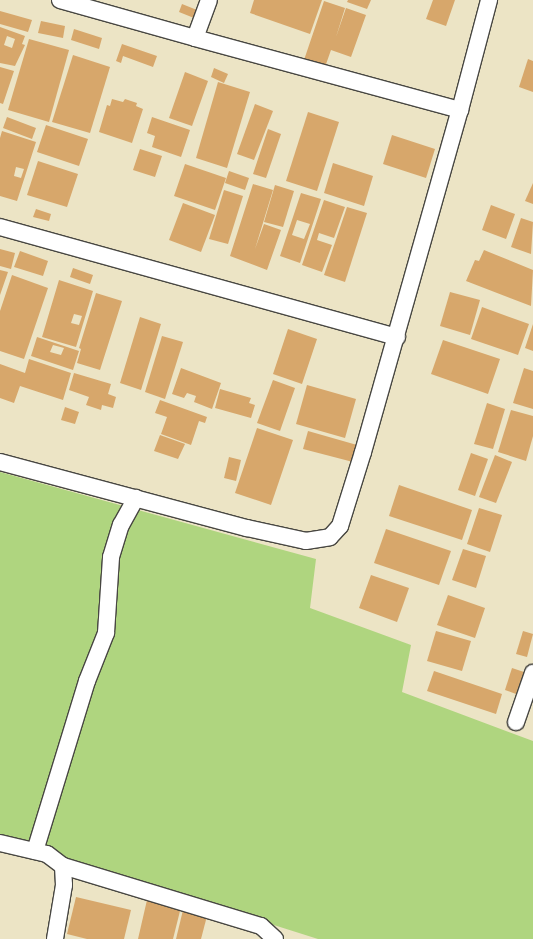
<!DOCTYPE html>
<style>
body{margin:0}
#map{position:relative;width:533px;height:939px;overflow:hidden;background:#ece4c5;font-family:Dekko,sans-serif}
div>[style]{position:absolute}
.green>*{inset:0;background:#afd57f}
.building>*{inset:0;background:#d7a76b}
.roads{filter:drop-shadow(1px 0 #484742) drop-shadow(-1px 0 #484742) drop-shadow(0 1px #484742) drop-shadow(0 -1px #484742)}
.minor>*{height:16px;margin:-8px;padding:0 8px;transform-origin:8px;border-radius:8px;background:#fff}
span{translate:-50% -50%;white-space:nowrap;text-align:center;line-height:1.15;-webkit-text-stroke:4px #fdfcf7;paint-order:stroke}
</style>
<div id="map">
<div class="green">
<div style="clip-path:polygon(0 472px,316px 559px,310px 608px,411px 645px,402px 692px,533px 741px,533px 939px,318px 939px,0 839px)"></div>
</div>
<div class="building">
<div style="clip-path:polygon(254px 0,322px 0,310px 34px,250px 13px)"></div>
<div style="clip-path:polygon(348px 0,371px 0,367px 9px,347px 2px)"></div>
<div style="clip-path:polygon(433px 0,455px 0,446px 26px,426px 19px)"></div>
<div style="clip-path:polygon(324px 1px,345px 8px,336px 37px,346px 8px,366px 15px,351px 57px,331px 50px,325px 67px,304px 60px)"></div>
<div style="clip-path:polygon(182px 4px,197px 10px,194px 18px,179px 12px)"></div>
<div style="clip-path:polygon(0 11px,32px 20px,28px 32px,0 24px)"></div>
<div style="clip-path:polygon(41px 21px,65px 26px,63px 38px,38px 33px)"></div>
<div style="clip-path:polygon(evenodd,0 27px,25px 36px,22px 44px,25px 45px,15px 66px,0 63px,0 27px,7px 36px,15px 39px,12px 48px,4px 45px,7px 36px)"></div>
<div style="clip-path:polygon(74px 29px,102px 38px,99px 49px,71px 40px)"></div>
<div style="clip-path:polygon(29px 39px,69px 50px,49px 122px,8px 110px)"></div>
<div style="clip-path:polygon(122px 44px,157px 56px,153px 67px,123px 56px,121px 63px,116px 61px)"></div>
<div style="clip-path:polygon(73px 55px,110px 67px,90px 133px,52px 122px)"></div>
<div style="clip-path:polygon(528px 59px,533px 61px,533px 92px,519px 87px)"></div>
<div style="clip-path:polygon(0 67px,14px 71px,3px 104px,0 103px)"></div>
<div style="clip-path:polygon(214px 68px,228px 74px,224px 83px,211px 77px)"></div>
<div style="clip-path:polygon(185px 72px,208px 81px,192px 126px,169px 118px)"></div>
<div style="clip-path:polygon(218px 82px,250px 92px,227px 168px,196px 158px)"></div>
<div style="clip-path:polygon(112px 99px,123px 102px,125px 99px,137px 103px,136px 106px,143px 109px,132px 143px,99px 132px,107px 105px,110px 106px)"></div>
<div style="clip-path:polygon(255px 104px,273px 111px,254px 160px,237px 154px)"></div>
<div style="clip-path:polygon(308px 112px,339px 122px,317px 191px,286px 181px)"></div>
<div style="clip-path:polygon(7px 117px,36px 128px,32px 139px,3px 128px)"></div>
<div style="clip-path:polygon(152px 117px,190px 130px,181px 157px,152px 147px,155px 136px,147px 133px)"></div>
<div style="clip-path:polygon(46px 125px,88px 139px,79px 166px,37px 152px)"></div>
<div style="clip-path:polygon(268px 129px,281px 134px,266px 178px,253px 174px)"></div>
<div style="clip-path:polygon(evenodd,2px 131px,36px 142px,17px 201px,0 196px,0 138px,2px 131px,16px 167px,24px 169px,21px 178px,14px 176px,16px 167px)"></div>
<div style="clip-path:polygon(392px 135px,435px 149px,426px 178px,383px 164px)"></div>
<div style="clip-path:polygon(140px 149px,162px 156px,155px 177px,133px 170px)"></div>
<div style="clip-path:polygon(38px 161px,78px 174px,67px 207px,27px 195px)"></div>
<div style="clip-path:polygon(333px 163px,373px 176px,364px 206px,324px 193px)"></div>
<div style="clip-path:polygon(185px 164px,226px 178px,215px 210px,174px 196px)"></div>
<div style="clip-path:polygon(229px 171px,249px 178px,245px 190px,225px 183px)"></div>
<div style="clip-path:polygon(533px 183px,533px 204px,525px 201px)"></div>
<div style="clip-path:polygon(253px 184px,273px 190px,255px 249px,264px 224px,281px 230px,267px 270px,230px 256px)"></div>
<div style="clip-path:polygon(275px 185px,294px 191px,283px 227px,264px 222px)"></div>
<div style="clip-path:polygon(224px 190px,243px 196px,228px 244px,209px 239px)"></div>
<div style="clip-path:polygon(evenodd,301px 193px,321px 199px,300px 263px,280px 256px,301px 193px,297px 220px,310px 224px,304px 239px,292px 235px,297px 220px)"></div>
<div style="clip-path:polygon(324px 200px,345px 207px,334px 238px,319px 233px,317px 240px,332px 245px,322px 272px,302px 265px)"></div>
<div style="clip-path:polygon(183px 203px,215px 215px,201px 252px,169px 240px)"></div>
<div style="clip-path:polygon(491px 205px,515px 214px,506px 239px,482px 230px)"></div>
<div style="clip-path:polygon(347px 207px,367px 213px,345px 282px,324px 275px)"></div>
<div style="clip-path:polygon(36px 209px,51px 214px,49px 221px,33px 217px)"></div>
<div style="clip-path:polygon(521px 218px,533px 222px,531px 254px,511px 247px)"></div>
<div style="clip-path:polygon(0 249px,15px 253px,11px 269px,0 266px)"></div>
<div style="clip-path:polygon(484px 250px,533px 270px,531px 306px,466px 281px,475px 260px,479px 261px)"></div>
<div style="clip-path:polygon(20px 251px,48px 261px,43px 276px,14px 267px)"></div>
<div style="clip-path:polygon(73px 268px,93px 275px,90px 284px,70px 277px)"></div>
<div style="clip-path:polygon(0 270px,8px 272px,0 295px)"></div>
<div style="clip-path:polygon(12px 275px,48px 288px,24px 359px,0 351px,0 311px)"></div>
<div style="clip-path:polygon(evenodd,59px 280px,93px 291px,76px 347px,42px 337px,59px 280px,74px 314px,82px 316px,79px 325px,71px 323px,74px 314px)"></div>
<div style="clip-path:polygon(450px 292px,480px 300px,470px 335px,440px 326px)"></div>
<div style="clip-path:polygon(96px 293px,122px 301px,100px 370px,77px 363px,81px 349px,79px 348px)"></div>
<div style="clip-path:polygon(482px 307px,529px 324px,518px 355px,471px 339px)"></div>
<div style="clip-path:polygon(140px 317px,161px 324px,141px 390px,120px 383px)"></div>
<div style="clip-path:polygon(533px 324px,533px 351px,525px 348px)"></div>
<div style="clip-path:polygon(288px 329px,317px 339px,302px 384px,273px 374px)"></div>
<div style="clip-path:polygon(162px 336px,183px 342px,165px 399px,145px 392px)"></div>
<div style="clip-path:polygon(evenodd,37px 337px,79px 351px,73px 370px,31px 356px,37px 337px,53px 345px,64px 348px,61px 355px,50px 352px,53px 345px)"></div>
<div style="clip-path:polygon(443px 340px,500px 359px,488px 394px,431px 374px)"></div>
<div style="clip-path:polygon(29px 359px,71px 373px,63px 400px,20px 386px,14px 403px,0 398px,0 364px,25px 373px)"></div>
<div style="clip-path:polygon(181px 368px,221px 383px,212px 409px,194px 402px,196px 396px,187px 393px,184px 398px,172px 394px)"></div>
<div style="clip-path:polygon(524px 368px,533px 371px,533px 409px,513px 403px)"></div>
<div style="clip-path:polygon(74px 373px,111px 384px,108px 394px,116px 397px,113px 408px,102px 405px,101px 410px,86px 405px,89px 397px,69px 390px)"></div>
<div style="clip-path:polygon(273px 380px,295px 388px,280px 431px,257px 423px)"></div>
<div style="clip-path:polygon(307px 385px,356px 399px,345px 438px,296px 424px)"></div>
<div style="clip-path:polygon(220px 389px,251px 398px,249px 403px,255px 405px,251px 418px,215px 408px)"></div>
<div style="clip-path:polygon(160px 400px,207px 417px,205px 423px,199px 421px,191px 445px,161px 434px,167px 417px,155px 413px)"></div>
<div style="clip-path:polygon(487px 403px,505px 409px,493px 449px,474px 444px)"></div>
<div style="clip-path:polygon(65px 407px,79px 412px,75px 424px,61px 420px)"></div>
<div style="clip-path:polygon(511px 410px,533px 416px,533px 436px,526px 461px,498px 452px)"></div>
<div style="clip-path:polygon(257px 428px,293px 440px,271px 505px,235px 493px)"></div>
<div style="clip-path:polygon(308px 431px,357px 445px,353px 462px,303px 449px)"></div>
<div style="clip-path:polygon(160px 435px,185px 444px,178px 459px,154px 451px)"></div>
<div style="clip-path:polygon(471px 453px,488px 459px,475px 496px,458px 490px)"></div>
<div style="clip-path:polygon(495px 455px,512px 462px,496px 503px,479px 497px)"></div>
<div style="clip-path:polygon(229px 457px,241px 460px,236px 481px,224px 478px)"></div>
<div style="clip-path:polygon(399px 485px,472px 510px,462px 540px,389px 516px)"></div>
<div style="clip-path:polygon(479px 508px,502px 515px,490px 552px,467px 544px)"></div>
<div style="clip-path:polygon(386px 529px,451px 551px,439px 585px,374px 563px)"></div>
<div style="clip-path:polygon(463px 549px,486px 556px,476px 588px,452px 580px)"></div>
<div style="clip-path:polygon(371px 575px,409px 588px,397px 622px,359px 608px)"></div>
<div style="clip-path:polygon(448px 595px,485px 608px,475px 638px,437px 625px)"></div>
<div style="clip-path:polygon(436px 631px,471px 641px,462px 671px,427px 661px)"></div>
<div style="clip-path:polygon(523px 631px,533px 634px,527px 657px,516px 654px)"></div>
<div style="clip-path:polygon(512px 668px,524px 672px,516px 694px,505px 690px)"></div>
<div style="clip-path:polygon(434px 671px,502px 694px,496px 714px,427px 691px)"></div>
<div style="clip-path:polygon(76px 897px,131px 910px,124px 939px,87px 939px,67px 934px)"></div>
<div style="clip-path:polygon(147px 900px,181px 907px,173px 939px,138px 939px)"></div>
<div style="clip-path:polygon(183px 910px,207px 916px,201px 939px,176px 939px)"></div>
</div>
<div class="roads">
<div class="minor">
<div style="left:60px;top:0;width:140px;rotate:15.7deg"></div>
<div style="left:195px;top:38px;width:40px;rotate:-69.8deg"></div>
<div style="left:195px;top:38px;width:275px;rotate:15.2deg"></div>
<div style="left:460px;top:110px;width:114px;rotate:-75.2deg"></div>
<div style="left:0;top:227px;width:412px;rotate:15.5deg"></div>
<div style="left:0;top:462px;width:256px;rotate:15deg"></div>
<div style="left:247px;top:528px;width:60px;rotate:12.4deg"></div>
<div style="left:306px;top:541px;width:24px;rotate:-9deg"></div>
<div style="left:330px;top:537px;width:15px;rotate:-48deg"></div>
<div style="left:340px;top:526px;width:77px;rotate:-72.7deg"></div>
<div style="left:363px;top:452px;width:355px;rotate:-74.2deg"></div>
<div style="left:516px;top:722px;width:52px;rotate:-70.9deg"></div>
<div style="left:0;top:843px;width:48px;rotate:13.2deg"></div>
<div style="left:47px;top:854px;width:20px;rotate:37deg"></div>
<div style="left:63px;top:866px;width:19px;rotate:87deg"></div>
<div style="left:64px;top:885px;width:55px;rotate:99.5deg"></div>
<div style="left:35px;top:851px;width:178px;rotate:-73deg"></div>
<div style="left:87px;top:681px;width:52px;rotate:-68.4deg"></div>
<div style="left:106px;top:633px;width:76px;rotate:-86.2deg"></div>
<div style="left:111px;top:557px;width:34px;rotate:-73deg"></div>
<div style="left:121px;top:525px;width:31px;rotate:-61deg"></div>
<div style="left:63px;top:866px;width:207px;rotate:16.9deg"></div>
<div style="left:261px;top:926px;width:19px;rotate:43deg"></div>
</div>
</div>
</div>
